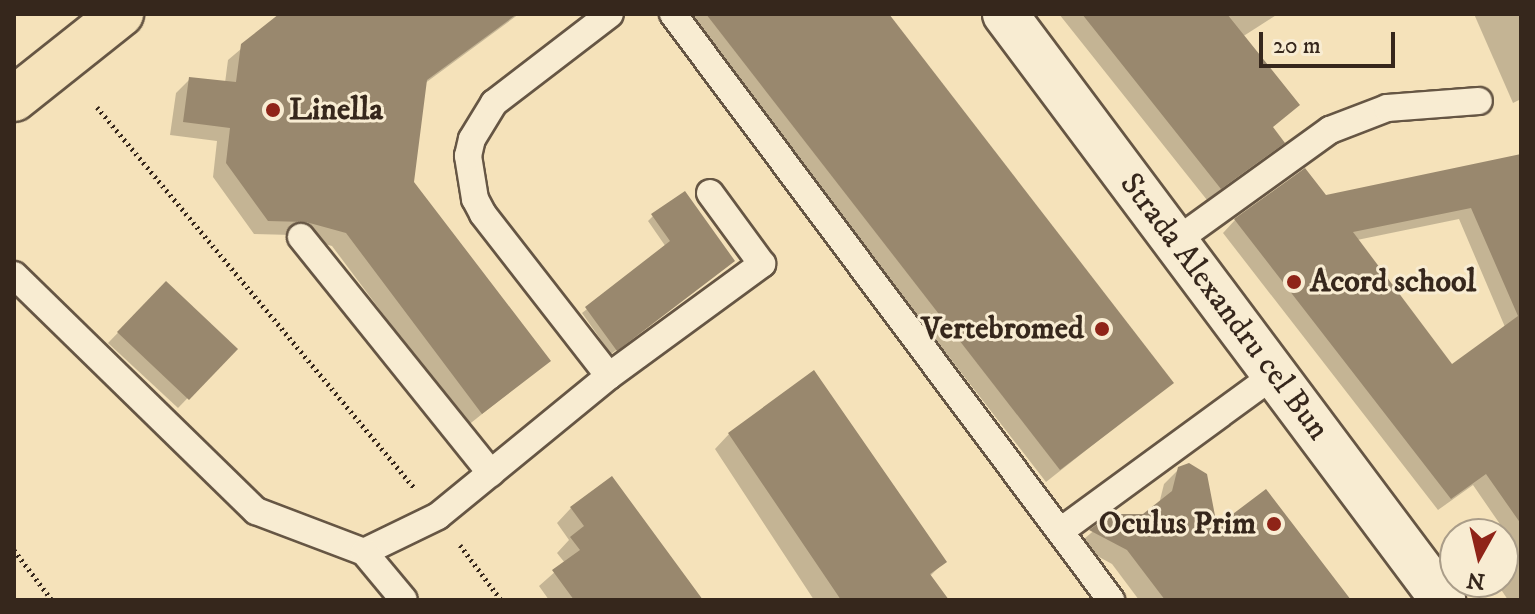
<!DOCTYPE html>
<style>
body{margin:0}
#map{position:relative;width:1535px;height:614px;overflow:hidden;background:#f5e2ba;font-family:"IM FELL DW Pica",serif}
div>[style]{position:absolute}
.shadow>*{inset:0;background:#0003}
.building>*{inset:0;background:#99886e}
.path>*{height:5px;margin-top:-2.5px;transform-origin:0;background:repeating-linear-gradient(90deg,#36271c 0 2px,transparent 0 6px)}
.roads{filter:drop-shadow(2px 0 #665644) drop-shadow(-2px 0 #665644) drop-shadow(0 2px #665644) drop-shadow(0 -2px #665644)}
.lane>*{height:26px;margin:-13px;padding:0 13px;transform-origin:13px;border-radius:13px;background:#f8ecd2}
.secondary>*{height:44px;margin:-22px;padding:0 22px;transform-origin:22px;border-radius:22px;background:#f8ecd2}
.primary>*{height:44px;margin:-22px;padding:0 22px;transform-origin:22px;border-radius:22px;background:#f5e2ba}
.dots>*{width:22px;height:22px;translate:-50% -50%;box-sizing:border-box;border:4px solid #f8ecd2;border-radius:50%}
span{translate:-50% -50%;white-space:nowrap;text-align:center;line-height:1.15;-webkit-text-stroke:6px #f8ecd2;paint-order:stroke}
.poi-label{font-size:32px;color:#36271c;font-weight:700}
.left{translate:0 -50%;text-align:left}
.right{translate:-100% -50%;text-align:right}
.street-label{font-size:32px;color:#36271c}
.frame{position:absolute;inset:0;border:16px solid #36271c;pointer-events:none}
.north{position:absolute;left:1439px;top:518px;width:80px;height:80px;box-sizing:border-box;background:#f8ecd2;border:2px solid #aa9d89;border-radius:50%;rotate:188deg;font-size:22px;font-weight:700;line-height:32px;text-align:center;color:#36271c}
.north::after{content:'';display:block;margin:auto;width:28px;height:36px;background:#8f2418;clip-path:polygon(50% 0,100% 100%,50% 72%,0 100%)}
.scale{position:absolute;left:1259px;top:32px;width:136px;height:36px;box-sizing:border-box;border:4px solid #36271c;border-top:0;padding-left:10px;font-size:24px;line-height:28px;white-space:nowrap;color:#36271c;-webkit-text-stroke:6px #f8ecd2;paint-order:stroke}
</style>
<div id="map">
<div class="shadow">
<div style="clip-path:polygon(282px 14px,519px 14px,424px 84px,412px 182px,549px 361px,467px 426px,332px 246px,292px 235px,254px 234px,213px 177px,217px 141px,170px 135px,176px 93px,190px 79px,225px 83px,228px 60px)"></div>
<div style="clip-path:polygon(683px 14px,886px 14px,1171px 383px,1046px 482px)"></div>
<div style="clip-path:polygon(1059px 14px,1278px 14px,1242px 37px,1297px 105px,1271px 128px,1282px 142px,1207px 200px)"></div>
<div style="clip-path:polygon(1474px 14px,1521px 14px,1521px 99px,1513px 103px)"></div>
<div style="clip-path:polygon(evenodd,1521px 156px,1521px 600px,1508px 600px,1496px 582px,1503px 582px,1503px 554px,1515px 546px,1473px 485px,1438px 510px,1223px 233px,1235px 220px,1521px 156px,1459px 219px,1505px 327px,1452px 367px,1357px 240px,1459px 219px)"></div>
<div style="clip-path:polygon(653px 216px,728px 266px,611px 354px,582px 313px,666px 247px,648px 221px)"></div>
<div style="clip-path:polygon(166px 283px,235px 349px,178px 408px,108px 343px)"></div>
<div style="clip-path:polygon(729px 434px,945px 561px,930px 576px,932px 600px,814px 600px,715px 449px)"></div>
<div style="clip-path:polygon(1179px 469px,1216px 530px,1349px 600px,1139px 600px,1112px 564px,1077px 545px,1111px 516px,1144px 515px,1159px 504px,1164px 484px)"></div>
<div style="clip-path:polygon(571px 508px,701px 600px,549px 600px,539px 586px,565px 563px,557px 553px,569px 540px,557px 523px)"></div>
</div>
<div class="building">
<div style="clip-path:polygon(279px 14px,517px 14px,427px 80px,414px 182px,551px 361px,482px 414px,346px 233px,306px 222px,268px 221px,226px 163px,230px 128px,183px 122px,189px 77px,236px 82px,241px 44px)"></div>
<div style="clip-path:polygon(706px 14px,889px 14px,1174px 383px,1060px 470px)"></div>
<div style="clip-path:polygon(1082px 14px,1227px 14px,1300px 105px,1273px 127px,1285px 143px,1221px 189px)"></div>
<div style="clip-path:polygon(evenodd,1521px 154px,1521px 524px,1486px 474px,1451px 499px,1234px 219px,1305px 168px,1326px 195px,1521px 154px,1471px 208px,1518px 316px,1452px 364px,1353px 232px,1471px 208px)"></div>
<div style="clip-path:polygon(685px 191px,735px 261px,617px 351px,585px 307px,670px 241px,651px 214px)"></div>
<div style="clip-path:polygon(166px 281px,238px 349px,189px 400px,117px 332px)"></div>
<div style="clip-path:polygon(814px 370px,947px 562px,930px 574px,949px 600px,841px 600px,728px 433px)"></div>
<div style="clip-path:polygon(1189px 463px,1207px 474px,1217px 526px,1266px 489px,1351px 600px,1165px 600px,1127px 550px,1089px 530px,1111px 514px,1143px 514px,1172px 491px,1178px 467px)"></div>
<div style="clip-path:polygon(612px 476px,703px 600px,574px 600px,552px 570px,580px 550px,570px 537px,584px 526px,570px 507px)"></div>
</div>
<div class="path">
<div style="left:97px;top:107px;width:495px;rotate:50.2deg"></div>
<div style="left:460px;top:545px;width:69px;rotate:53.3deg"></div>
<div style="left:14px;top:550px;width:63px;rotate:52.8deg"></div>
</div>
<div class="roads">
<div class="lane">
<div style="left:673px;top:14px;width:732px;rotate:53.22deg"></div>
<div style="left:301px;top:237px;width:303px;rotate:51.2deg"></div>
<div style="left:1176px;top:241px;width:190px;rotate:-35.8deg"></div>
<div style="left:1330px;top:130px;width:61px;rotate:-21.1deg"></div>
<div style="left:1387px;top:108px;width:92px;rotate:-4.4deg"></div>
<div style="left:14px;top:275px;width:338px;rotate:44.3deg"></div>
<div style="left:256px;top:511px;width:116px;rotate:20.8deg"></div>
<div style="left:364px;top:552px;width:82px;rotate:-25.9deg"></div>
<div style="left:438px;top:516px;width:221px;rotate:-39.3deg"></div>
<div style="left:609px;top:376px;width:205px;rotate:-127.9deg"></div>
<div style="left:483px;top:214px;width:17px;rotate:-118deg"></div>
<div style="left:475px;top:199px;width:44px;rotate:-99.2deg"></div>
<div style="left:468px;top:156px;width:17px;rotate:-77deg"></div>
<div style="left:472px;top:139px;width:42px;rotate:-58.6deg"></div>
<div style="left:494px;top:103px;width:146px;rotate:-37.5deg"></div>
<div style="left:609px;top:376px;width:190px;rotate:-36.2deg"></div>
<div style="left:762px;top:264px;width:88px;rotate:-126.2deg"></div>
<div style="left:1062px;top:530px;width:263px;rotate:-36.2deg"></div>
<div style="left:364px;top:552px;width:62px;rotate:50.2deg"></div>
</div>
<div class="secondary">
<div style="left:1005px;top:14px;width:732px;rotate:53.22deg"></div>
</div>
<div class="primary">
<div style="left:14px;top:99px;width:137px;rotate:-38.5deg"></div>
</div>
</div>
<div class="dots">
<div style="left:273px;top:110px;background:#8f2418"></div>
<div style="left:1294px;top:282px;background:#8f2418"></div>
<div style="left:1102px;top:329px;background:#8f2418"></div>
<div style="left:1274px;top:524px;background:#8f2418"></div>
</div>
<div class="poi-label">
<span class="left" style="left:289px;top:110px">Linella</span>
<span class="left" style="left:1310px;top:282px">Acord school</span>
<span class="right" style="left:1084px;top:329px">Vertebromed</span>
<span class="right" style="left:1256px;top:524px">Oculus Prim</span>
</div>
<div class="street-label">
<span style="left:1224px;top:307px;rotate:53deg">Strada Alexandru cel Bun</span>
</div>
<div class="frame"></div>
<div class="north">N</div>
<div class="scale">20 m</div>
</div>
